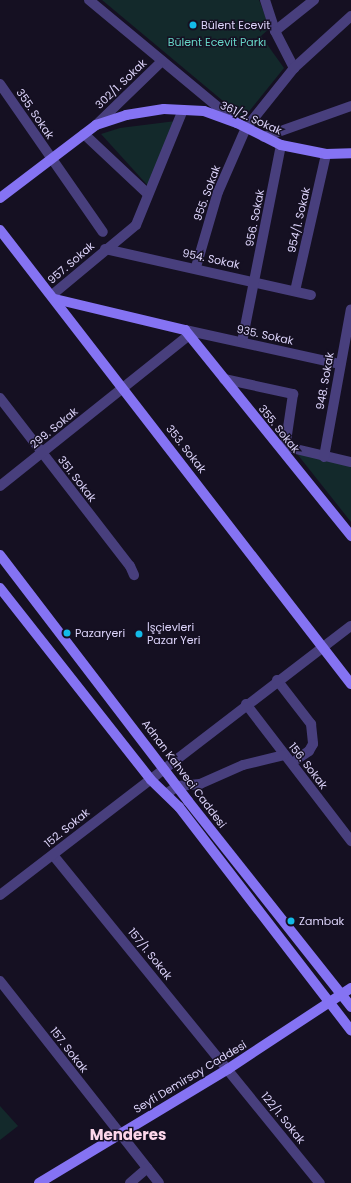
<!DOCTYPE html>
<meta charset="utf-8">
<style>
body{margin:0}
#map{position:relative;width:351px;height:1183px;overflow:hidden;background:#151022;font-family:Poppins,sans-serif}
div>[style]{position:absolute}
.green>*{inset:0;background:#13292b}
.street>*{height:10px;margin:-5px;padding:0 5px;transform-origin:5px;border-radius:5px;background:#483f7d}
.secondary>*{height:10px;margin:-5px;padding:0 5px;transform-origin:5px;border-radius:5px;background:#8573f3}
.dots>*{width:11px;height:11px;translate:-50% -50%;box-sizing:border-box;border:2px solid #151022;border-radius:50%}
span{translate:-50% -50%;white-space:nowrap;text-align:center;line-height:1.15;-webkit-text-stroke:3px #151022;paint-order:stroke}
.poi-label{font-size:11px;color:#ddd4fb}
.left{translate:0 -50%;text-align:left}
.park-label{font-size:11px;color:#66d5c6}
.street-label{font-size:11px;color:#ddd4fb}
.district-label{font-size:15px;color:#fcd6ea;font-weight:700}
</style>
<div id="map">
<div class="green">
<div style="clip-path:polygon(102px 0,259px 0,270px 28px,261px 36px,284px 68px,247px 114px,241px 116px)"></div>
<div style="clip-path:polygon(176px 121px,150px 188px,101px 134px,120px 128px)"></div>
<div style="clip-path:polygon(294px 450px,351px 462px,351px 522px)"></div>
<div style="clip-path:polygon(0 1106px,18px 1126px,0 1140px)"></div>
</div>
<div class="street">
<div style="left:89px;top:0;width:190px;rotate:39.7deg"></div>
<div style="left:265px;top:0;width:33px;rotate:72deg"></div>
<div style="left:275px;top:31px;width:50px;rotate:-38.5deg"></div>
<div style="left:275px;top:31px;width:42px;rotate:62.8deg"></div>
<div style="left:0;top:84px;width:180px;rotate:55.2deg"></div>
<div style="left:96px;top:125px;width:92px;rotate:-44.1deg"></div>
<div style="left:84px;top:134px;width:88px;rotate:43.2deg"></div>
<div style="left:264px;top:137px;width:92px;rotate:-19.6deg"></div>
<div style="left:105px;top:249px;width:211px;rotate:12.6deg"></div>
<div style="left:196px;top:267px;width:78px;rotate:-73.7deg"></div>
<div style="left:218px;top:192px;width:70px;rotate:-66.4deg"></div>
<div style="left:246px;top:128px;width:77px;rotate:-51.3deg"></div>
<div style="left:294px;top:68px;width:77px;rotate:-42.4deg"></div>
<div style="left:295px;top:291px;width:140px;rotate:-77.2deg"></div>
<div style="left:52px;top:295px;width:109px;rotate:-39.8deg"></div>
<div style="left:136px;top:225px;width:124px;rotate:-67.8deg"></div>
<div style="left:185px;top:330px;width:159px;rotate:12.4deg"></div>
<div style="left:242px;top:342px;width:201px;rotate:-78.8deg"></div>
<div style="left:224px;top:379px;width:71px;rotate:12.3deg"></div>
<div style="left:293px;top:394px;width:55px;rotate:98.4deg"></div>
<div style="left:0;top:398px;width:212px;rotate:52.3deg"></div>
<div style="left:130px;top:566px;width:10px;rotate:66deg"></div>
<div style="left:279px;top:445px;width:74px;rotate:13.3deg"></div>
<div style="left:324px;top:457px;width:150px;rotate:-79.7deg"></div>
<div style="left:0;top:486px;width:242px;rotate:-38.6deg"></div>
<div style="left:277px;top:680px;width:56px;rotate:52.3deg"></div>
<div style="left:311px;top:724px;width:20px;rotate:84deg"></div>
<div style="left:313px;top:744px;width:8px;rotate:120deg"></div>
<div style="left:309px;top:751px;width:14px;rotate:146deg"></div>
<div style="left:246px;top:704px;width:173px;rotate:52.5deg"></div>
<div style="left:166px;top:794px;width:14px;rotate:-34deg"></div>
<div style="left:178px;top:786px;width:22px;rotate:-5deg"></div>
<div style="left:200px;top:784px;width:47px;rotate:-23.8deg"></div>
<div style="left:243px;top:765px;width:42px;rotate:-13.7deg"></div>
<div style="left:53px;top:855px;width:423px;rotate:50.9deg"></div>
<div style="left:0;top:895px;width:442px;rotate:-37.5deg"></div>
<div style="left:0;top:981px;width:257px;rotate:51.8deg"></div>
<div style="left:130px;top:1183px;width:23px;rotate:-41deg"></div>
</div>
<div class="secondary">
<div style="left:0;top:198px;width:121px;rotate:-37.2deg"></div>
<div style="left:96px;top:125px;width:32px;rotate:-18deg"></div>
<div style="left:126px;top:115px;width:38px;rotate:-9deg"></div>
<div style="left:164px;top:109px;width:40px;rotate:2.9deg"></div>
<div style="left:204px;top:111px;width:35px;rotate:20deg"></div>
<div style="left:237px;top:123px;width:49px;rotate:26.6deg"></div>
<div style="left:281px;top:145px;width:46px;rotate:11.3deg"></div>
<div style="left:326px;top:154px;width:25px;rotate:-2deg"></div>
<div style="left:0;top:230px;width:574px;rotate:52.29deg"></div>
<div style="left:55px;top:299px;width:134px;rotate:13.4deg"></div>
<div style="left:185px;top:330px;width:265px;rotate:51.1deg"></div>
<div style="left:0;top:555px;width:310px;rotate:52.6deg"></div>
<div style="left:188px;top:801px;width:263px;rotate:51.6deg"></div>
<div style="left:0;top:588px;width:244px;rotate:51.8deg"></div>
<div style="left:151px;top:780px;width:39px;rotate:44deg"></div>
<div style="left:179px;top:807px;width:282px;rotate:52.4deg"></div>
<div style="left:39px;top:1183px;width:221px;rotate:-31.1deg"></div>
<div style="left:228px;top:1069px;width:147px;rotate:-33.4deg"></div>
</div>
<div class="dots">
<div style="left:193px;top:25px;background:#13bbe8"></div>
<div style="left:67px;top:633px;background:#13bbe8"></div>
<div style="left:139px;top:634px;background:#13bbe8"></div>
<div style="left:291px;top:921px;background:#13bbe8"></div>
</div>
<div class="poi-label">
<span class="left" style="left:201px;top:25px">Bülent Ecevit</span>
<span class="left" style="left:147px;top:634px">İşçievleri<br>Pazar Yeri</span>
<span class="left" style="left:75px;top:633px">Pazaryeri</span>
<span class="left" style="left:299px;top:921px">Zambak</span>
</div>
<div class="park-label">
<span style="left:217px;top:42px">Bülent Ecevit Parkı</span>
</div>
<div class="street-label">
<span style="left:121px;top:84px;rotate:-44deg">302/1. Sokak</span>
<span style="left:35px;top:114px;rotate:56deg">355. Sokak</span>
<span style="left:251px;top:118px;rotate:24deg">361/2. Sokak</span>
<span style="left:207px;top:193px;rotate:-70deg">955. Sokak</span>
<span style="left:255px;top:218px;rotate:-79deg">956. Sokak</span>
<span style="left:299px;top:220px;rotate:-77deg">954/1. Sokak</span>
<span style="left:211px;top:259px;rotate:12deg">954. Sokak</span>
<span style="left:71px;top:263px;rotate:-41deg">957. Sokak</span>
<span style="left:265px;top:335px;rotate:12deg">935. Sokak</span>
<span style="left:325px;top:381px;rotate:-80deg">948. Sokak</span>
<span style="left:54px;top:428px;rotate:-39deg">299. Sokak</span>
<span style="left:279px;top:429px;rotate:51deg">355. Sokak</span>
<span style="left:186px;top:449px;rotate:52deg">353. Sokak</span>
<span style="left:77px;top:479px;rotate:52deg">351. Sokak</span>
<span style="left:308px;top:766px;rotate:52deg">156. Sokak</span>
<span style="left:184px;top:774px;rotate:53deg">Adnan Kahveci Caddesi</span>
<span style="left:67px;top:828px;rotate:-39deg">152. Sokak</span>
<span style="left:150px;top:954px;rotate:51deg">157/1. Sokak</span>
<span style="left:69px;top:1050px;rotate:52deg">157. Sokak</span>
<span style="left:190px;top:1077px;rotate:-31deg">Seyfi Demirsoy Caddesi</span>
<span style="left:283px;top:1118px;rotate:51deg">122/1. Sokak</span>
</div>
<div class="district-label">
<span style="left:128px;top:1135px">Menderes</span>
</div>
</div>
